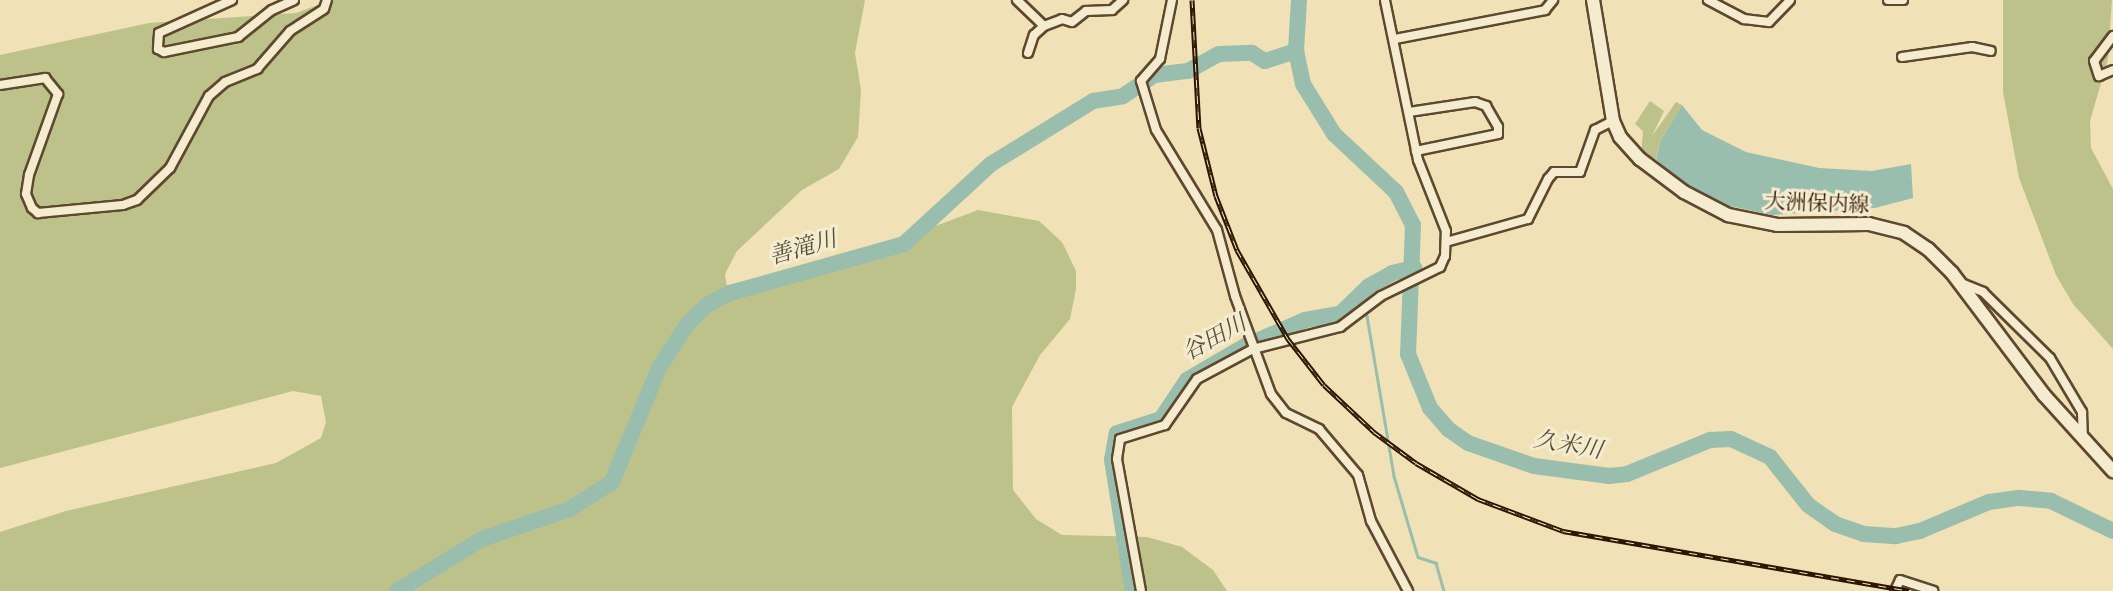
<!DOCTYPE html>
<meta charset="utf-8">
<style>
body{margin:0}
#map{position:relative;width:2113px;height:591px;overflow:hidden;background:#f0e1b6;font-family:"Old Standard TT","Noto Serif JP",serif}
div>[style]{position:absolute}
.green>*{inset:0;background:#bdc28b}
.water>*{inset:0;background:#9abeae}
.stream>*{height:2.5px;margin:-1.25px;padding:0 1.25px;transform-origin:1.25px;border-radius:1.25px;background:#9abeae}
.river>*{height:16px;margin:-8px;padding:0 8px;transform-origin:8px;border-radius:8px;background:#9abeae}
.roads{filter:drop-shadow(2px 0 #5e482e) drop-shadow(-2px 0 #5e482e) drop-shadow(0 2px #5e482e) drop-shadow(0 -2px #5e482e)}
.street>*{height:8px;margin:-4px;padding:0 4px;transform-origin:4px;border-radius:4px;background:#f5ecd0}
.secondary>*{height:12px;margin:-6px;padding:0 6px;transform-origin:6px;border-radius:6px;background:#f5ecd0}
.rail>*{height:5px;margin-top:-2.5px;transform-origin:0;background:repeating-linear-gradient(90deg,#f5ecd0 0 8px,#2e1500 0 16px);box-sizing:border-box;border-block:2px solid #2e1500}
span{translate:-50% -50%;white-space:nowrap;text-align:center;line-height:1.15;-webkit-text-stroke:6px #f5ecd0;paint-order:stroke}
.street-label{font-size:21px;color:#2e1500}
.water-label{font-size:23px;color:#54503d;font-style:italic}
</style>
<div id="map">
<div class="green">
<div style="clip-path:polygon(332px 0,865px 0,855px 53px,861px 90px,858px 137px,839px 169px,802px 190px,737px 251px,725px 274px,727px 288px,742px 293px,795px 279px,978px 210px,1039px 221px,1062px 242px,1076px 271px,1076px 289px,1070px 319px,1040px 355px,1012px 407px,1013px 490px,1036px 519px,1062px 535px,1147px 537px,1182px 547px,1213px 570px,1227px 591px,0 591px,0 532px,66px 511px,276px 463px,321px 438px,326px 422px,321px 396px,293px 391px,0 468px,0 55px,149px 23px,296px 13px)"></div>
<div style="clip-path:polygon(2003px 0,2112px 0,2108px 59px,2090px 121px,2091px 148px,2113px 189px,2113px 349px,2073px 304px,2056px 275px,2019px 178px,2003px 92px)"></div>
<div style="clip-path:polygon(1650px 101px,1664px 111px,1652px 136px,1676px 102px,1682px 105px,1660px 142px,1654px 165px,1641px 155px,1643px 131px,1635px 124px)"></div>
</div>
<div class="water">
<div style="clip-path:polygon(1682px 105px,1702px 130px,1746px 152px,1819px 168px,1872px 171px,1911px 164px,1913px 198px,1875px 208px,1772px 215px,1720px 204px,1670px 174px,1656px 159px,1660px 142px)"></div>
</div>
<div class="stream">
<div style="left:1359px;top:298px;width:20px;rotate:66deg"></div>
<div style="left:1367px;top:316px;width:162px;rotate:80.4deg"></div>
<div style="left:1394px;top:476px;width:84px;rotate:73.5deg"></div>
<div style="left:1418px;top:557px;width:19px;rotate:18deg"></div>
<div style="left:1436px;top:563px;width:29px;rotate:74deg"></div>
</div>
<div class="river">
<div style="left:1299px;top:0;width:51px;rotate:93.4deg"></div>
<div style="left:1296px;top:51px;width:34px;rotate:78deg"></div>
<div style="left:1303px;top:84px;width:59px;rotate:58.2deg"></div>
<div style="left:1334px;top:134px;width:85px;rotate:43.1deg"></div>
<div style="left:1396px;top:192px;width:37px;rotate:63deg"></div>
<div style="left:1413px;top:225px;width:129px;rotate:92.2deg"></div>
<div style="left:1408px;top:354px;width:58px;rotate:67.8deg"></div>
<div style="left:1430px;top:408px;width:28px;rotate:49deg"></div>
<div style="left:1448px;top:429px;width:24px;rotate:35deg"></div>
<div style="left:1468px;top:443px;width:70px;rotate:19.2deg"></div>
<div style="left:1534px;top:466px;width:76px;rotate:7.6deg"></div>
<div style="left:1609px;top:476px;width:18px;rotate:-6deg"></div>
<div style="left:1627px;top:474px;width:90px;rotate:-22.3deg"></div>
<div style="left:1710px;top:440px;width:21px;rotate:-3deg"></div>
<div style="left:1731px;top:439px;width:43px;rotate:24.8deg"></div>
<div style="left:1770px;top:457px;width:61px;rotate:51.6deg"></div>
<div style="left:1808px;top:505px;width:33px;rotate:35deg"></div>
<div style="left:1835px;top:524px;width:31px;rotate:19deg"></div>
<div style="left:1864px;top:534px;width:32px;rotate:4deg"></div>
<div style="left:1896px;top:536px;width:25px;rotate:-12deg"></div>
<div style="left:1920px;top:531px;width:75px;rotate:-22.8deg"></div>
<div style="left:1989px;top:502px;width:30px;rotate:-8deg"></div>
<div style="left:2019px;top:498px;width:32px;rotate:5deg"></div>
<div style="left:2051px;top:501px;width:69px;rotate:25.8deg"></div>
<div style="left:397px;top:591px;width:100px;rotate:-31.5deg"></div>
<div style="left:482px;top:539px;width:93px;rotate:-18.8deg"></div>
<div style="left:570px;top:509px;width:50px;rotate:-32.7deg"></div>
<div style="left:612px;top:482px;width:123px;rotate:-67.6deg"></div>
<div style="left:659px;top:368px;width:54px;rotate:-57.2deg"></div>
<div style="left:688px;top:323px;width:26px;rotate:-43deg"></div>
<div style="left:707px;top:305px;width:26px;rotate:-28deg"></div>
<div style="left:730px;top:293px;width:181px;rotate:-15.7deg"></div>
<div style="left:904px;top:244px;width:118px;rotate:-42.6deg"></div>
<div style="left:991px;top:164px;width:120px;rotate:-31.7deg"></div>
<div style="left:1093px;top:101px;width:30px;rotate:-9deg"></div>
<div style="left:1123px;top:96px;width:37px;rotate:-34deg"></div>
<div style="left:1154px;top:75px;width:34px;rotate:-7deg"></div>
<div style="left:1188px;top:71px;width:35px;rotate:-29deg"></div>
<div style="left:1219px;top:54px;width:33px;rotate:-2deg"></div>
<div style="left:1252px;top:53px;width:15px;rotate:32deg"></div>
<div style="left:1265px;top:61px;width:33px;rotate:-18deg"></div>
<div style="left:1133px;top:591px;width:133px;rotate:-99.1deg"></div>
<div style="left:1112px;top:460px;width:27px;rotate:-80deg"></div>
<div style="left:1117px;top:433px;width:46px;rotate:-17.7deg"></div>
<div style="left:1161px;top:419px;width:47px;rotate:-56.3deg"></div>
<div style="left:1187px;top:380px;width:67px;rotate:-30.4deg"></div>
<div style="left:1245px;top:346px;width:65px;rotate:-23.4deg"></div>
<div style="left:1305px;top:320px;width:36px;rotate:-10deg"></div>
<div style="left:1340px;top:314px;width:40px;rotate:-44deg"></div>
<div style="left:1369px;top:286px;width:26px;rotate:-29deg"></div>
<div style="left:1392px;top:273px;width:23px;rotate:-13deg"></div>
</div>
<div class="roads">
<div class="street">
<div style="left:232px;top:0;width:80px;rotate:155.7deg"></div>
<div style="left:159px;top:33px;width:16px;rotate:94deg"></div>
<div style="left:158px;top:49px;width:7px;rotate:27deg"></div>
<div style="left:164px;top:52px;width:76px;rotate:-11.5deg"></div>
<div style="left:238px;top:37px;width:43px;rotate:-38.5deg"></div>
<div style="left:272px;top:10px;width:24px;rotate:-24deg"></div>
<div style="left:1017px;top:0;width:37px;rotate:44deg"></div>
<div style="left:1172px;top:0;width:60px;rotate:101.5deg"></div>
<div style="left:1160px;top:59px;width:29px;rotate:131deg"></div>
<div style="left:1141px;top:81px;width:51px;rotate:73deg"></div>
<div style="left:1156px;top:130px;width:117px;rotate:58.6deg"></div>
<div style="left:1217px;top:230px;width:68px;rotate:74.7deg"></div>
<div style="left:1235px;top:296px;width:104px;rotate:69.8deg"></div>
<div style="left:1271px;top:394px;width:24px;rotate:52deg"></div>
<div style="left:1286px;top:413px;width:37px;rotate:26deg"></div>
<div style="left:1319px;top:429px;width:60px;rotate:49.7deg"></div>
<div style="left:1358px;top:475px;width:48px;rotate:74.2deg"></div>
<div style="left:1371px;top:521px;width:79px;rotate:62.1deg"></div>
<div style="left:1708px;top:0;width:41px;rotate:27.8deg"></div>
<div style="left:1744px;top:19px;width:25px;rotate:7deg"></div>
<div style="left:1769px;top:22px;width:30px;rotate:-46deg"></div>
<div style="left:1888px;top:0;width:15px"></div>
<div style="left:2113px;top:36px;width:31px;rotate:127deg"></div>
<div style="left:2094px;top:61px;width:16px;rotate:72deg"></div>
<div style="left:2099px;top:76px;width:15px;rotate:-23deg"></div>
<div style="left:1395px;top:39px;width:153px;rotate:-10.9deg"></div>
<div style="left:1545px;top:10px;width:13px;rotate:-51deg"></div>
<div style="left:1028px;top:53px;width:19px;rotate:-72deg"></div>
<div style="left:1034px;top:35px;width:13px;rotate:-42deg"></div>
<div style="left:1044px;top:26px;width:19px;rotate:-21deg"></div>
<div style="left:1062px;top:19px;width:10px;rotate:17deg"></div>
<div style="left:1072px;top:22px;width:18px;rotate:-38deg"></div>
<div style="left:1086px;top:11px;width:26px;rotate:-2deg"></div>
<div style="left:1112px;top:10px;width:15px;rotate:-42deg"></div>
<div style="left:1902px;top:57px;width:71px;rotate:-8.1deg"></div>
<div style="left:1972px;top:47px;width:19px;rotate:12deg"></div>
<div style="left:0;top:85px;width:46px;rotate:-8.8deg"></div>
<div style="left:45px;top:78px;width:21px;rotate:51deg"></div>
<div style="left:58px;top:94px;width:86px;rotate:109.7deg"></div>
<div style="left:29px;top:175px;width:19px;rotate:99deg"></div>
<div style="left:26px;top:194px;width:15px;rotate:67deg"></div>
<div style="left:32px;top:208px;width:8px;rotate:40deg"></div>
<div style="left:38px;top:213px;width:85px;rotate:-5.4deg"></div>
<div style="left:123px;top:205px;width:15px;rotate:-20deg"></div>
<div style="left:137px;top:200px;width:46px;rotate:-44.1deg"></div>
<div style="left:170px;top:168px;width:82px;rotate:-61.6deg"></div>
<div style="left:209px;top:96px;width:21px;rotate:-41deg"></div>
<div style="left:225px;top:82px;width:35px;rotate:-22deg"></div>
<div style="left:257px;top:69px;width:50px;rotate:-49deg"></div>
<div style="left:290px;top:31px;width:40px;rotate:-32.9deg"></div>
<div style="left:324px;top:9px;width:9px;rotate:-72deg"></div>
<div style="left:1409px;top:112px;width:67px;rotate:-8.6deg"></div>
<div style="left:1475px;top:102px;width:12px;rotate:20deg"></div>
<div style="left:1486px;top:106px;width:24px;rotate:60deg"></div>
<div style="left:1498px;top:127px;width:7px;rotate:90deg"></div>
<div style="left:1498px;top:134px;width:84px;rotate:168.3deg"></div>
<div style="left:1446px;top:242px;width:85px;rotate:-15.7deg"></div>
<div style="left:1528px;top:219px;width:45px;rotate:-63.4deg"></div>
<div style="left:1548px;top:179px;width:9px;rotate:-49deg"></div>
<div style="left:1554px;top:172px;width:26px"></div>
<div style="left:1580px;top:172px;width:45px;rotate:-70.3deg"></div>
<div style="left:1595px;top:130px;width:20px;rotate:-27deg"></div>
<div style="left:1961px;top:283px;width:24px;rotate:22deg"></div>
<div style="left:1983px;top:292px;width:94px;rotate:44.6deg"></div>
<div style="left:2050px;top:358px;width:63px;rotate:59.3deg"></div>
<div style="left:2082px;top:412px;width:27px;rotate:88deg"></div>
<div style="left:1141px;top:591px;width:134px;rotate:-100.3deg"></div>
<div style="left:1117px;top:459px;width:20px;rotate:-81deg"></div>
<div style="left:1120px;top:439px;width:47px;rotate:-17.3deg"></div>
<div style="left:1165px;top:425px;width:56px;rotate:-55.2deg"></div>
<div style="left:1197px;top:379px;width:64px;rotate:-28.2deg"></div>
<div style="left:1253px;top:349px;width:90px;rotate:-14.2deg"></div>
<div style="left:1340px;top:327px;width:51px;rotate:-37.1deg"></div>
<div style="left:1381px;top:296px;width:66px;rotate:-26.2deg"></div>
<div style="left:1440px;top:267px;width:12px;rotate:-66deg"></div>
<div style="left:1445px;top:256px;width:25px;rotate:-88deg"></div>
<div style="left:1446px;top:231px;width:76px;rotate:-111.5deg"></div>
<div style="left:1418px;top:160px;width:163px;rotate:-101.7deg"></div>
<div style="left:1895px;top:591px;width:12px;rotate:-66deg"></div>
<div style="left:1900px;top:580px;width:35px;rotate:18deg"></div>
</div>
<div class="secondary">
<div style="left:1593px;top:0;width:123px;rotate:80.6deg"></div>
<div style="left:1613px;top:121px;width:17px;rotate:66deg"></div>
<div style="left:1620px;top:137px;width:30px;rotate:48deg"></div>
<div style="left:1640px;top:159px;width:55px;rotate:36.9deg"></div>
<div style="left:1684px;top:192px;width:50px;rotate:27.6deg"></div>
<div style="left:1728px;top:215px;width:50px;rotate:11.5deg"></div>
<div style="left:1777px;top:225px;width:92px;rotate:-0.6deg"></div>
<div style="left:1869px;top:224px;width:36px;rotate:14deg"></div>
<div style="left:1904px;top:233px;width:29px;rotate:34deg"></div>
<div style="left:1928px;top:249px;width:34px;rotate:45deg"></div>
<div style="left:1952px;top:273px;width:153px;rotate:53deg"></div>
<div style="left:2044px;top:395px;width:103px;rotate:47.8deg"></div>
</div>
</div>
<div class="rail">
<div style="left:1192px;top:0;width:128px;rotate:86.9deg"></div>
<div style="left:1199px;top:128px;width:70px;rotate:76deg"></div>
<div style="left:1216px;top:196px;width:58px;rotate:68.7deg"></div>
<div style="left:1237px;top:250px;width:103px;rotate:60.2deg"></div>
<div style="left:1288px;top:339px;width:58px;rotate:52deg"></div>
<div style="left:1324px;top:385px;width:69px;rotate:43.2deg"></div>
<div style="left:1374px;top:432px;width:52px;rotate:36.4deg"></div>
<div style="left:1416px;top:463px;width:72px;rotate:30.1deg"></div>
<div style="left:1478px;top:499px;width:91px;rotate:20.6deg"></div>
<div style="left:1563px;top:531px;width:351px;rotate:9.8deg"></div>
</div>
<div class="street-label">
<span style="left:1817px;top:205px;rotate:2deg">大洲保内線</span>
</div>
<div class="water-label">
<span style="left:803px;top:249px;rotate:-16deg">善滝川</span>
<span style="left:1215px;top:339px;rotate:-29deg">谷田川</span>
<span style="left:1568px;top:446px;rotate:10deg">久米川</span>
</div>
</div>
